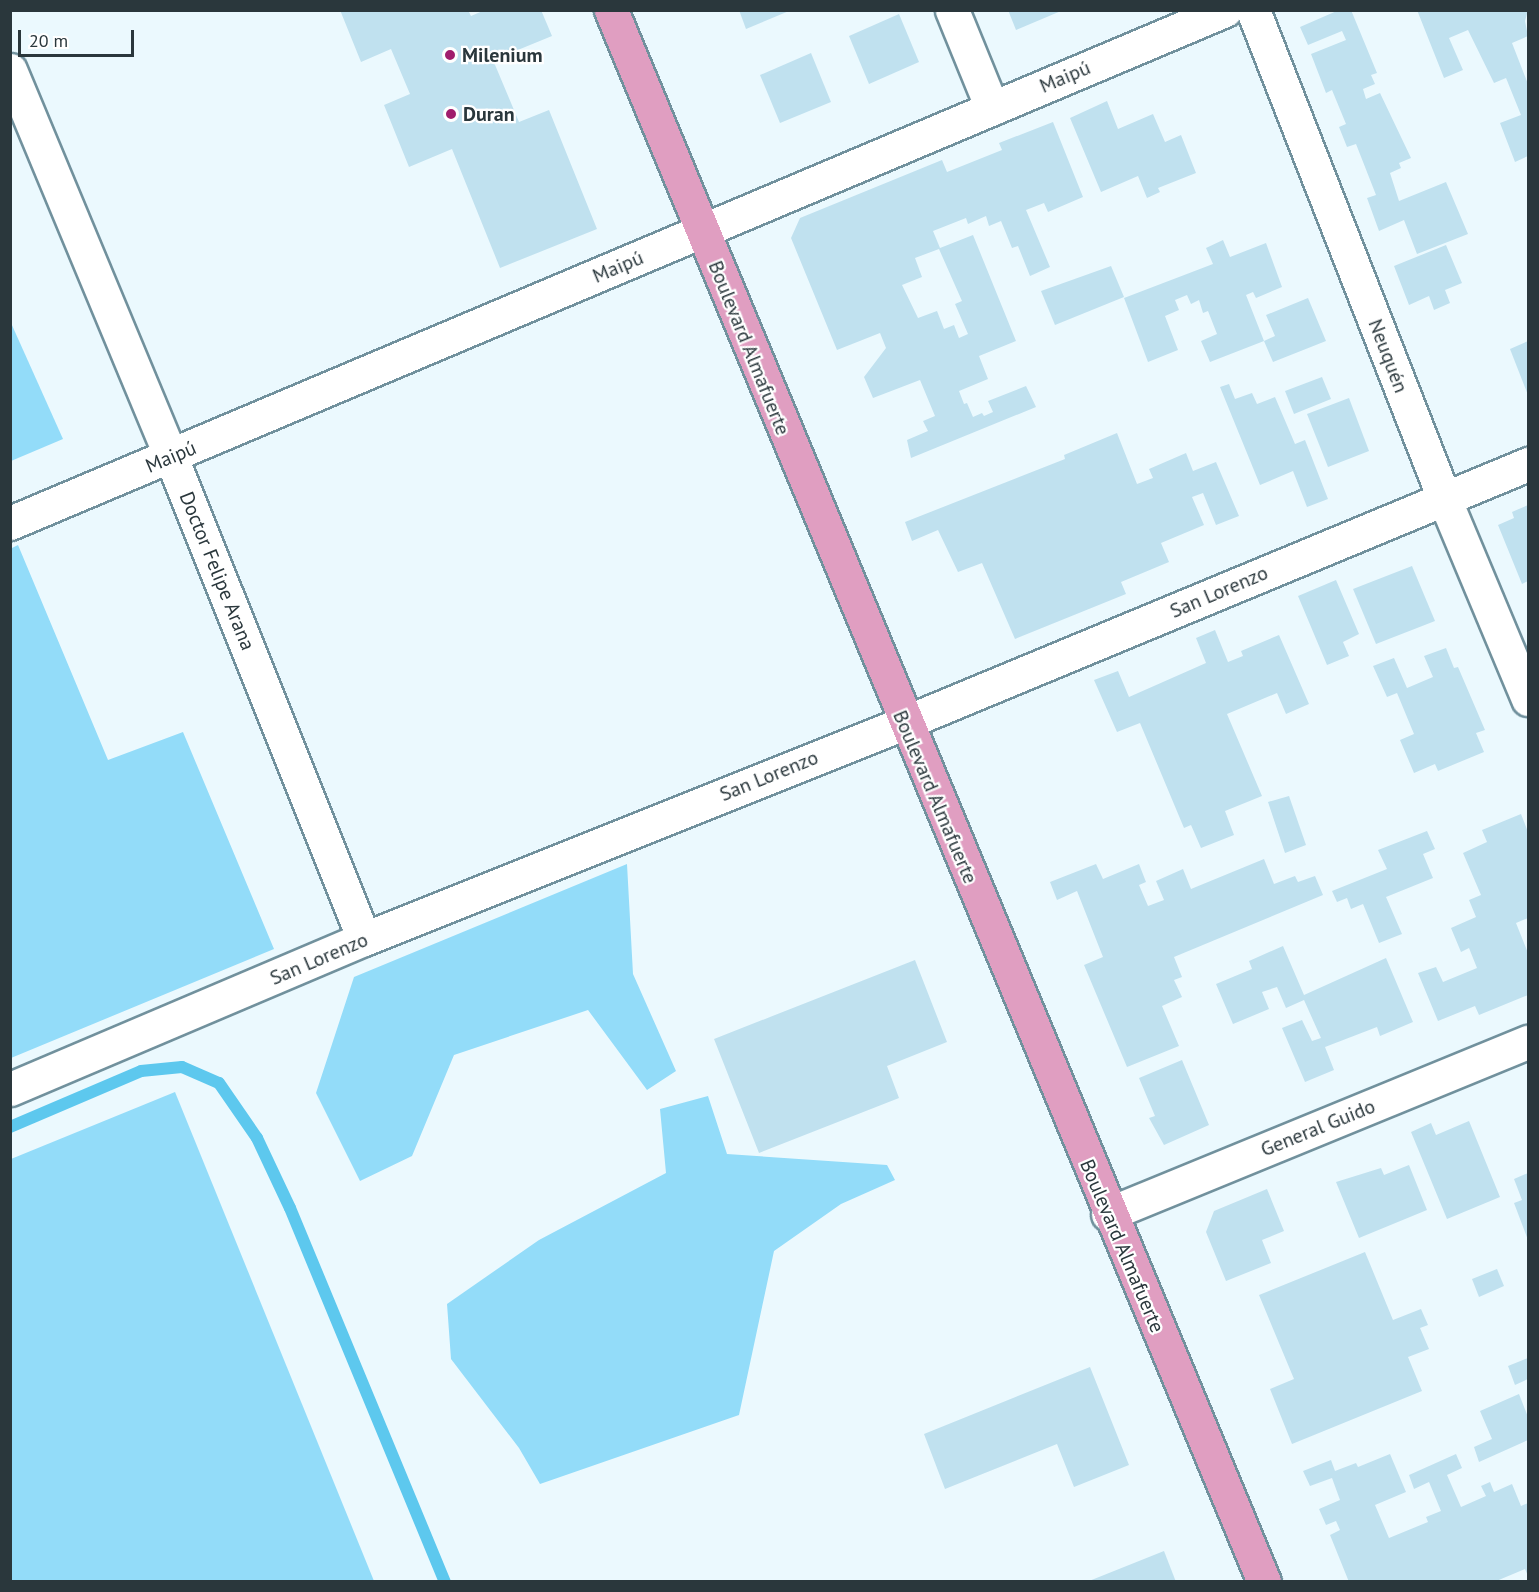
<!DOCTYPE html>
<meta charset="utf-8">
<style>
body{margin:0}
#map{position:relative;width:1539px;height:1592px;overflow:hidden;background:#ebf9fe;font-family:"PT Sans",sans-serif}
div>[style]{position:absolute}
.green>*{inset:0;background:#93dcf9}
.stream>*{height:12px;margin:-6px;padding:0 6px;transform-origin:6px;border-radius:6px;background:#5dc8ee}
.building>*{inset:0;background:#c0e1ef}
.roads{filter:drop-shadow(2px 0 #71919d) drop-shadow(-2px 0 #71919d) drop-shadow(0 2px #71919d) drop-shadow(0 -2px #71919d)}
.minor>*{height:33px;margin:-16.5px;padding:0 16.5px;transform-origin:16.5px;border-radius:16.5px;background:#fff}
.major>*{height:33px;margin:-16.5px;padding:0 16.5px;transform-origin:16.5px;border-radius:16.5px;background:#e09ec1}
.dots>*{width:16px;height:16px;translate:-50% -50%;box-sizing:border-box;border:3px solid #fff;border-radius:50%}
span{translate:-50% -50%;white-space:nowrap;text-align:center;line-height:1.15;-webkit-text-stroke:4.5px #fff;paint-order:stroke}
.poi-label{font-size:20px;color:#2a373c;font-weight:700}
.left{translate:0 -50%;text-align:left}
.street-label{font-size:20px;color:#2a373c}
.frame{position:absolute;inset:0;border:12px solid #2a373c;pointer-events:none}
.scale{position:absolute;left:18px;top:30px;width:116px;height:27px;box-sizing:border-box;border:3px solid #2a373c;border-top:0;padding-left:8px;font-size:18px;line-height:21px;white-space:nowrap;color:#2a373c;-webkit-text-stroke:4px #fff;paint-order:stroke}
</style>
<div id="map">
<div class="green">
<div style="clip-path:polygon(11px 323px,63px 439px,11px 461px,10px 461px)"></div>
<div style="clip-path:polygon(18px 545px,108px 760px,183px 732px,274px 949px,11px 1058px,10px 549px)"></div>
<div style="clip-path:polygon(627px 864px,633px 974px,676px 1071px,647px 1090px,588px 1010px,454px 1055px,412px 1156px,360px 1181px,316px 1093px,354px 977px)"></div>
<div style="clip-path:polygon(175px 1092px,374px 1581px,11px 1581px,11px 1159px)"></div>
<div style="clip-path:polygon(708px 1096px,727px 1154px,887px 1165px,895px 1180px,841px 1204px,774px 1251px,739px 1415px,540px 1484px,519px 1448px,451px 1359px,447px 1304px,539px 1240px,666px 1173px,660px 1109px)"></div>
</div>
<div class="stream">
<div style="left:10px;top:1127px;width:142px;rotate:-23.1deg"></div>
<div style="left:141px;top:1071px;width:41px;rotate:-5.6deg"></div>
<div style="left:182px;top:1067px;width:40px;rotate:23.4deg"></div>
<div style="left:219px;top:1083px;width:67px;rotate:55.4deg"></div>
<div style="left:257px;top:1138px;width:77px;rotate:64.8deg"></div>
<div style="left:290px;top:1208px;width:405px;rotate:67.5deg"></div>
</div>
<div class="building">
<div style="clip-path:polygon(340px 10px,468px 10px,471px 16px,485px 10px,541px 10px,552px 36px,493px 60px,519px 122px,549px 110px,597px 229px,500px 268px,452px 149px,409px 167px,384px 105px,410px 94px,391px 49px,361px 62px)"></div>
<div style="clip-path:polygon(739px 10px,789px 10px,789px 11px,746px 29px)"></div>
<div style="clip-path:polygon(1008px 10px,1061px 10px,1061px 11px,1016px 30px)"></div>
<div style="clip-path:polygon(1339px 10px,1351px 10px,1377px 73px,1371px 75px,1375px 84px,1363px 89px,1366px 99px,1380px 93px,1411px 158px,1399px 163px,1401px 168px,1390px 173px,1399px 201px,1446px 182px,1468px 234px,1417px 254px,1404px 220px,1379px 231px,1367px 198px,1376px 195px,1356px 144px,1347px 147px,1339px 127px,1346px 124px,1332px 90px,1326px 93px,1311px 54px,1346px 40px,1342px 31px,1308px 45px,1300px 27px)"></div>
<div style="clip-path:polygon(1417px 10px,1528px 10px,1525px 21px,1528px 36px,1512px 43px,1528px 84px,1528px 156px,1515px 162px,1500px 123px,1521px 115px,1506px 78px,1494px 83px,1468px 30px,1449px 38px,1463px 70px,1444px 78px)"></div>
<div style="clip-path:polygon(899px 14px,919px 62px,869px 84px,849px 36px)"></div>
<div style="clip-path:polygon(811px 53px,831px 102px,780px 123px,760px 75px)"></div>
<div style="clip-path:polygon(1107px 101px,1118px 129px,1153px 114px,1165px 142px,1181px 135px,1196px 173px,1158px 188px,1160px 192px,1147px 198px,1138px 176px,1101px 192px,1070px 118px)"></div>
<div style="clip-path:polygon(evenodd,1053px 122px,1083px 197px,1048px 212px,1044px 203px,1026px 210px,1050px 267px,1030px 276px,1018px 246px,1012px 248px,1001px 221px,989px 226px,986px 216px,968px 224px,966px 218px,933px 231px,940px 248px,973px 235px,1016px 341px,979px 356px,988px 379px,959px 391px,964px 404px,967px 403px,973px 417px,982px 413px,984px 416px,993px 412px,988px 401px,1026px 386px,1036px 407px,911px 458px,907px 440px,928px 431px,923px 421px,935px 416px,920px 380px,873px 398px,864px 377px,886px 348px,880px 333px,837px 350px,791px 238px,800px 218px,942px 160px,947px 172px,1002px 150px,999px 143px,1053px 122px,939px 249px,962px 301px,955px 304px,968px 334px,959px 338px,954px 325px,944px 329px,937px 311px,918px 318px,902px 285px,922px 277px,915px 258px,939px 249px)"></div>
<div style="clip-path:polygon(1223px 240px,1230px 257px,1266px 243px,1282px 287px,1256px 298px,1253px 292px,1246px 295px,1264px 341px,1210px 362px,1201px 341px,1217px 334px,1208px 311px,1203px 313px,1199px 300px,1191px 304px,1187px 295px,1175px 300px,1179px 310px,1165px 316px,1178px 350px,1148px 362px,1124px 298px,1213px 264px,1206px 248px)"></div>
<div style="clip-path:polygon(1446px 245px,1462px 283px,1445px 290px,1450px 303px,1434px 310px,1429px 296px,1409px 305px,1394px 266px)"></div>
<div style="clip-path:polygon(1111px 266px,1124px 297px,1055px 325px,1041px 291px)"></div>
<div style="clip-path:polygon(1308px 298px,1326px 341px,1273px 362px,1264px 341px,1275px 336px,1266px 315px)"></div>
<div style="clip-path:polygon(1528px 341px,1528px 395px,1510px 349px)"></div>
<div style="clip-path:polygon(1322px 377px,1331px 399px,1294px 414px,1285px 391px)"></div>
<div style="clip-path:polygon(1229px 384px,1235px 399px,1252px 393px,1257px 404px,1275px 397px,1295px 444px,1305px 440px,1328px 499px,1307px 507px,1293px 471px,1260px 485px,1220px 387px)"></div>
<div style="clip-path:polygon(1349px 398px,1369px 451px,1328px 467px,1307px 414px)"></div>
<div style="clip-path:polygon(1117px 433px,1137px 484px,1153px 478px,1149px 469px,1186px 453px,1193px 471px,1216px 462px,1239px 516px,1216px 525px,1203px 493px,1192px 497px,1204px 525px,1161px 543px,1169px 562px,1121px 582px,1126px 594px,1015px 639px,982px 563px,958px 572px,938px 530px,912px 541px,905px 522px,1065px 459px,1064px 455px)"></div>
<div style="clip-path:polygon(1528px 505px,1528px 581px,1522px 584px,1498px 525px,1514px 518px,1512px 512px)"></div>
<div style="clip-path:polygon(1412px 566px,1435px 621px,1376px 644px,1353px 589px)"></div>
<div style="clip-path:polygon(1336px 580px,1359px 634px,1343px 642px,1349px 656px,1327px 665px,1298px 596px)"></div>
<div style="clip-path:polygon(1215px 630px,1228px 662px,1243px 656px,1241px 651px,1279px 635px,1309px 704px,1286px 714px,1277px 693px,1227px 714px,1262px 796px,1225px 811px,1234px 835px,1201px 848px,1191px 825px,1184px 828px,1140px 723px,1117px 732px,1094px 680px,1118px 671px,1129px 697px,1206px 663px,1196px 638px)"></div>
<div style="clip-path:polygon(1446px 648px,1454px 668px,1458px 667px,1485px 730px,1476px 733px,1484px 752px,1438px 771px,1435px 764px,1414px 773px,1400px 740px,1414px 734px,1397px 693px,1387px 697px,1373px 666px,1394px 658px,1407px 688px,1433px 677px,1424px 656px)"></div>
<div style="clip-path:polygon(1289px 796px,1306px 845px,1285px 853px,1268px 802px)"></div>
<div style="clip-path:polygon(1521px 814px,1528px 832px,1528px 918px,1516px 923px,1528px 953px,1528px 995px,1479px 1015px,1475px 1006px,1438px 1021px,1418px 973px,1436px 967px,1443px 982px,1477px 968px,1469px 948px,1461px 952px,1451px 928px,1476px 917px,1469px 900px,1481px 895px,1463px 853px,1487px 842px,1482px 830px)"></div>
<div style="clip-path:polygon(1427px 831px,1435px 849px,1423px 854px,1433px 878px,1386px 897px,1402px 934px,1379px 943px,1363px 904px,1351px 909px,1347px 898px,1337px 902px,1332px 891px,1387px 869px,1378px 850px)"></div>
<div style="clip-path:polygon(1264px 859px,1274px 884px,1295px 876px,1298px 882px,1315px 876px,1323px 895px,1174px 957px,1182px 977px,1174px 980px,1182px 997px,1162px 1006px,1179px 1046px,1127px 1067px,1084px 965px,1103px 957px,1077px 891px,1057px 900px,1050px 882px,1096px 864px,1103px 879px,1139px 864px,1146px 882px,1139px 885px,1148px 906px,1164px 900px,1156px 881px,1183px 869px,1191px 889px)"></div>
<div style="clip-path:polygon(1283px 946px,1304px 995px,1386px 958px,1413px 1022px,1380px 1036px,1377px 1027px,1325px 1047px,1334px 1070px,1305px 1082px,1282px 1028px,1302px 1020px,1312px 1041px,1321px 1038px,1304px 1000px,1286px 1008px,1277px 987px,1262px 992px,1269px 1009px,1233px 1024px,1216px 984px,1252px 969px,1249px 961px)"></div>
<div style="clip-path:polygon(915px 960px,947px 1042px,887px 1066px,899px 1098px,759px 1153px,714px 1039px)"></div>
<div style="clip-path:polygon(1182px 1060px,1209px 1125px,1164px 1145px,1149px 1118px,1155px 1116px,1139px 1078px)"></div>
<div style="clip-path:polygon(1469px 1121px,1500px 1197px,1447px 1219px,1411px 1132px,1431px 1123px,1436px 1135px)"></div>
<div style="clip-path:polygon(1409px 1165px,1427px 1210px,1359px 1238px,1336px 1182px,1381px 1168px,1384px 1175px)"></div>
<div style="clip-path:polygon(1528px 1173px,1528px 1240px,1514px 1203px,1522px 1200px,1514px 1179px)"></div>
<div style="clip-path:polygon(1267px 1189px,1284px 1231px,1262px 1240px,1271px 1263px,1226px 1281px,1206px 1232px,1214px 1211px)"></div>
<div style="clip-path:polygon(1365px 1252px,1393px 1320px,1421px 1309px,1428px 1325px,1420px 1328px,1429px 1349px,1408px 1357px,1422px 1391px,1292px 1444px,1270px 1389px,1294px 1379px,1259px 1295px)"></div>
<div style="clip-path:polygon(1497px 1269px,1504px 1286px,1479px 1297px,1472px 1279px)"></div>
<div style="clip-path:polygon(1528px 1358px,1528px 1379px,1515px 1385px,1508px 1366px)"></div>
<div style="clip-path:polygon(1090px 1367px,1129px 1465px,1074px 1487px,1057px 1444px,945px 1489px,924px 1434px)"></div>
<div style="clip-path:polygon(1519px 1394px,1528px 1417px,1528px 1440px,1479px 1462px,1474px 1447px,1492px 1439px,1480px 1411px)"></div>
<div style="clip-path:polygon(1390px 1454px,1406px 1492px,1375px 1505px,1389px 1538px,1428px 1522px,1426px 1517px,1441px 1511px,1429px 1482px,1414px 1489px,1409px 1475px,1456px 1454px,1462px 1468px,1447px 1475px,1461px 1507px,1486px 1496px,1481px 1486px,1490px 1482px,1494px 1492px,1512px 1484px,1521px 1506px,1528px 1503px,1528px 1576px,1525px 1569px,1494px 1582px,1349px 1582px,1330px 1535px,1340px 1530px,1336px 1521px,1326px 1525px,1319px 1509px,1340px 1500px,1332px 1478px,1310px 1486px,1303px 1471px,1331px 1460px,1335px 1471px,1356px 1463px,1358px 1467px)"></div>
<div style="clip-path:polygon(1164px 1551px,1176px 1582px,1089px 1582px,1089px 1581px)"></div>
</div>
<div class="roads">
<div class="minor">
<div style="left:952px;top:10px;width:106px;rotate:67.8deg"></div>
<div style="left:1253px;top:10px;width:524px;rotate:68.62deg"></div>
<div style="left:1444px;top:498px;width:218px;rotate:67.3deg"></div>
<div style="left:10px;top:70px;width:419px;rotate:67.4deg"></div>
<div style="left:171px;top:457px;width:519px;rotate:68.18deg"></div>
<div style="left:10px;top:523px;width:1319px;rotate:-22.89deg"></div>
<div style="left:10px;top:1089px;width:384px;rotate:-23deg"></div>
<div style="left:364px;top:939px;width:582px;rotate:-21.8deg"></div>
<div style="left:904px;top:723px;width:676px;rotate:-22.54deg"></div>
<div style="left:1108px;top:1214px;width:454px;rotate:-22.3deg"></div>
</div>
<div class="major">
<div style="left:611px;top:10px;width:1702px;rotate:67.44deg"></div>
</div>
</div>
<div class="dots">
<div style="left:450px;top:55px;background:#a01d6d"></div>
<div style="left:451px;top:114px;background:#a01d6d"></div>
</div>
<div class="poi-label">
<span class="left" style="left:462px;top:55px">Milenium</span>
<span class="left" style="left:463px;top:114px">Duran</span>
</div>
<div class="street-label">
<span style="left:1065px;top:77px;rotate:-23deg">Maipú</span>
<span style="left:618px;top:267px;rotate:-23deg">Maipú</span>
<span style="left:749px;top:348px;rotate:68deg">Boulevard Almafuerte</span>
<span style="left:1388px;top:356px;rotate:69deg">Neuquén</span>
<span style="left:171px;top:457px;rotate:-23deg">Maipú</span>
<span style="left:217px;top:571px;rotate:68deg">Doctor Felipe Arana</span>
<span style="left:1219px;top:592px;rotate:-23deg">San Lorenzo</span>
<span style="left:769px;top:776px;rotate:-22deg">San Lorenzo</span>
<span style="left:935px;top:797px;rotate:67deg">Boulevard Almafuerte</span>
<span style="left:319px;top:959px;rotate:-23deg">San Lorenzo</span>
<span style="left:1318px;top:1128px;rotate:-22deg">General Guido</span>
<span style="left:1122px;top:1246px;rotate:67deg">Boulevard Almafuerte</span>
</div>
<div class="frame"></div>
<div class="scale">20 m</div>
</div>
